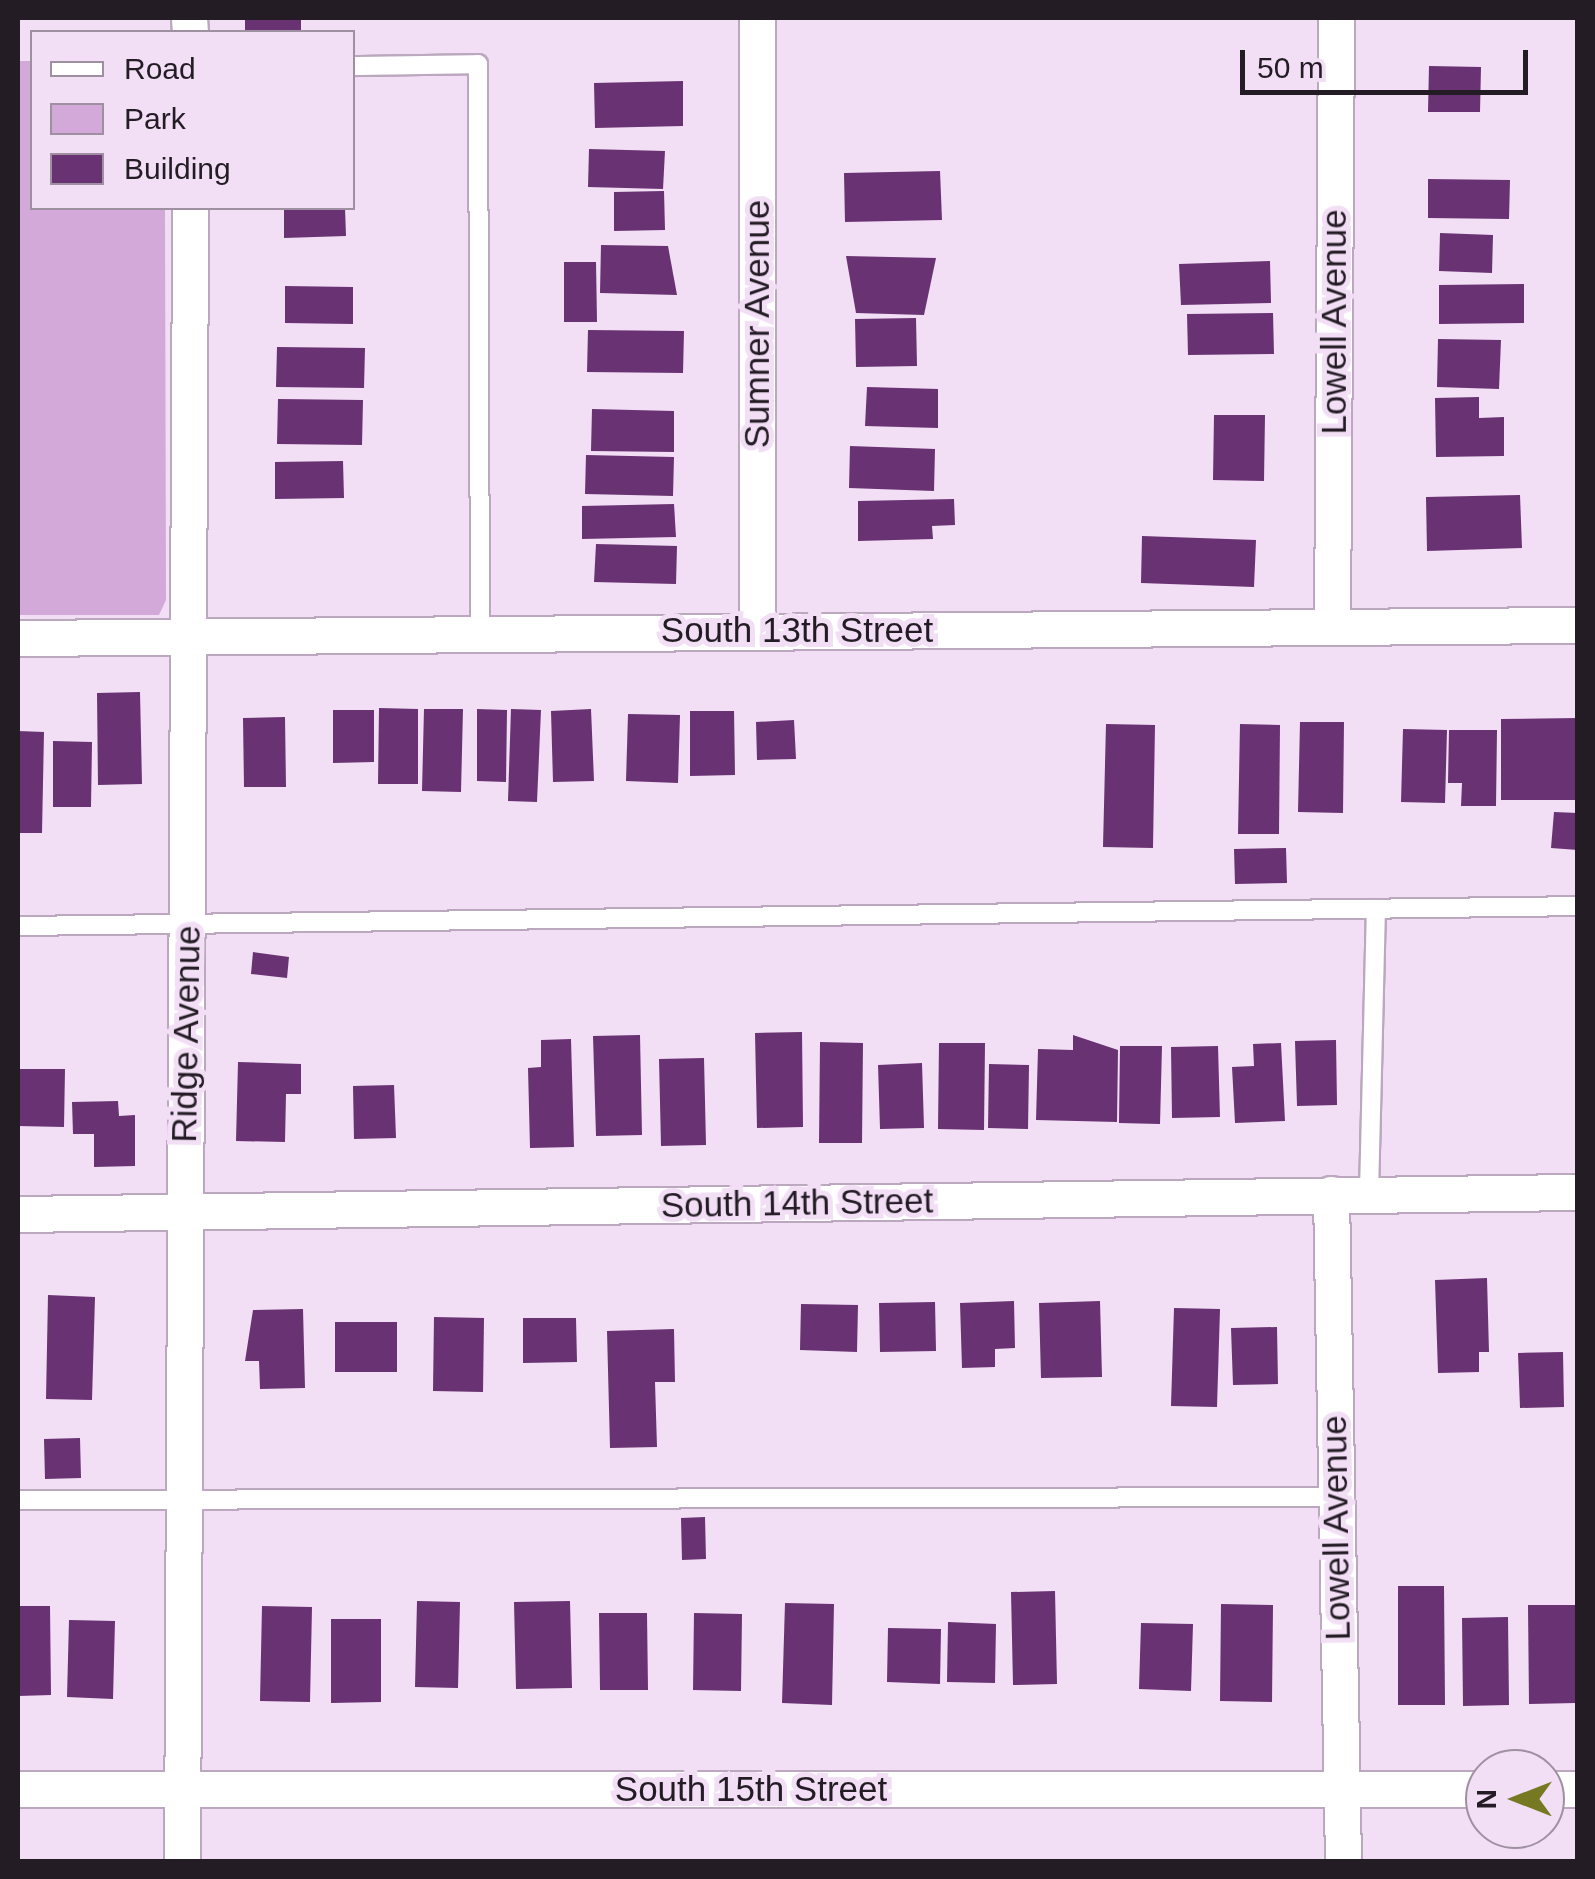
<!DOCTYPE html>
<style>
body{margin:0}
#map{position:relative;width:1595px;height:1879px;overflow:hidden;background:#f2def5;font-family:Helvetica,sans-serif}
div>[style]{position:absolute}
.green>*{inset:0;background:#d3a9da}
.building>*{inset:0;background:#693272}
.roads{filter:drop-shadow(2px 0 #bba8be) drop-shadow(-2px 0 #bba8be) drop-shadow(0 2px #bba8be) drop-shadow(0 -2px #bba8be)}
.lane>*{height:18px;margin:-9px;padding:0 9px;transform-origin:9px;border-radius:9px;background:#fff}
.street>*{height:35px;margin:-17.5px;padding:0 17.5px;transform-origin:17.5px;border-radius:17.5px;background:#fff}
span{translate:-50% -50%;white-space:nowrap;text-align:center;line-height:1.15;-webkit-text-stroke:10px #f2def5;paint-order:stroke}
.street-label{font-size:35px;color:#231c24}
.frame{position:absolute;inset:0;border:20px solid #231c24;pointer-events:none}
.legend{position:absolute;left:30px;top:30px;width:325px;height:180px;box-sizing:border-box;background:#f2def5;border:2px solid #9f90a1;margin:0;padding:12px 18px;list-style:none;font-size:30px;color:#231c24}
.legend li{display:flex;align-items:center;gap:20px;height:50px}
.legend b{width:50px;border:2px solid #9f90a1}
.north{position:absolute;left:1465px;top:1749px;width:100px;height:100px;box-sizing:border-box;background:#f2def5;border:2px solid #9f90a1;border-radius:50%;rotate:270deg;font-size:28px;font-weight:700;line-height:40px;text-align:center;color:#231c24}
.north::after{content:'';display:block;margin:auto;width:35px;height:45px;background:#767922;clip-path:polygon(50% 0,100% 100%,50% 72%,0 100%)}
.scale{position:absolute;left:1240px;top:50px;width:288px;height:45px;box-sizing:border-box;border:5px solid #231c24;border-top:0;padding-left:12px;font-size:30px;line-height:35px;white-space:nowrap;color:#231c24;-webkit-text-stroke:8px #f2def5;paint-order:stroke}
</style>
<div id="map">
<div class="green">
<div style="clip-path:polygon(18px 61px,32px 61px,32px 208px,165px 208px,166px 600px,159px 615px,18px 615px)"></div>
</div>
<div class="building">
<div style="clip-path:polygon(245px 18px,301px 18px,301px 32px,245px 32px)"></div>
<div style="clip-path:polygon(1429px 66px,1481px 67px,1480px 112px,1428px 112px)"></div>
<div style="clip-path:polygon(683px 81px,683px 126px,595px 128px,594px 83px)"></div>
<div style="clip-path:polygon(589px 149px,665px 151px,663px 189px,588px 187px)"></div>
<div style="clip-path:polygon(940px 171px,942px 220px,845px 222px,844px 173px)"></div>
<div style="clip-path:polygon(1428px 179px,1510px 180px,1509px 219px,1428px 218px)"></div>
<div style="clip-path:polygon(664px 191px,665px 230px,614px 231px,614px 192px)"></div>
<div style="clip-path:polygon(284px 208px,345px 208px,346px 236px,284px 238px)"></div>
<div style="clip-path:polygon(1440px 233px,1493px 235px,1492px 273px,1439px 271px)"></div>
<div style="clip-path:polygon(601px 245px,668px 246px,677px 295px,600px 293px)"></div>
<div style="clip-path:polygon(846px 256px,936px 258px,924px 315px,856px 313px)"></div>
<div style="clip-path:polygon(1270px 261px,1271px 303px,1181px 305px,1179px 264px)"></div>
<div style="clip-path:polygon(564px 262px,596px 262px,597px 322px,564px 322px)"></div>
<div style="clip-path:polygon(1524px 284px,1524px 323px,1439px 324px,1439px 285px)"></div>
<div style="clip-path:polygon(285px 286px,353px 287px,353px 324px,285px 323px)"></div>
<div style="clip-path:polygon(1273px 313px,1274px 354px,1188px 355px,1187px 314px)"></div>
<div style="clip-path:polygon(916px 318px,917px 366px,856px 367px,855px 319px)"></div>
<div style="clip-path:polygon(588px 330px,684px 331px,683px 373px,587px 372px)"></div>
<div style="clip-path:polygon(1438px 339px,1501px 340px,1499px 389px,1437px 387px)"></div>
<div style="clip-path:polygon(277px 347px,365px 348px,364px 388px,276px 387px)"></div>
<div style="clip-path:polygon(867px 387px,938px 389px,938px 428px,865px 426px)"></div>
<div style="clip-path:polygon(1479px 397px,1479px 418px,1504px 417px,1504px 456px,1436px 457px,1435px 398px)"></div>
<div style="clip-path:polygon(278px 399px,363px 400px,362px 445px,277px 444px)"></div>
<div style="clip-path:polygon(592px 409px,674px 411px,674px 452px,591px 451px)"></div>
<div style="clip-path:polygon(1214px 415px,1265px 415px,1264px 481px,1213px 480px)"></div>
<div style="clip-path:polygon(850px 446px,935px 449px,934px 491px,849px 488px)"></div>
<div style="clip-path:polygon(586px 455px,674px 457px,673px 496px,585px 494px)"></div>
<div style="clip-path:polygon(343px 461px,344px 498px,275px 499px,275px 462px)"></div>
<div style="clip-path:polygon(1520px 495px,1522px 548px,1427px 551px,1426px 497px)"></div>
<div style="clip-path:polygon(954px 499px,955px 525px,932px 526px,933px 539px,858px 541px,858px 501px)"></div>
<div style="clip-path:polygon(674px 504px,676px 537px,582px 539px,582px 506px)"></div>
<div style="clip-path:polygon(1142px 536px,1256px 540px,1254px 587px,1141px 583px)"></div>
<div style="clip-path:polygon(596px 544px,677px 546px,676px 584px,594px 582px)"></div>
<div style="clip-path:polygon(140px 692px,142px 784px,98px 785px,97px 693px)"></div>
<div style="clip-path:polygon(379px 708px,418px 709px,418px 784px,378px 784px)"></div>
<div style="clip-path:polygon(424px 709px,463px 709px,461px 792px,422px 791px)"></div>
<div style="clip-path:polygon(477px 709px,507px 710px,506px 782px,477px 781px)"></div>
<div style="clip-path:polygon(511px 709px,541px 710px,537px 802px,508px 801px)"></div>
<div style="clip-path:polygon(591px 709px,594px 781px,553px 782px,551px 711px)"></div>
<div style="clip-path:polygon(333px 710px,374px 710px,374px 762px,333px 763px)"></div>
<div style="clip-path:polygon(690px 711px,734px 711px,735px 775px,690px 776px)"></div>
<div style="clip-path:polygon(628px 714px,680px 715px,678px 783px,626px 781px)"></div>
<div style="clip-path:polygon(285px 717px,286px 787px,244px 787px,243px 718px)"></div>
<div style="clip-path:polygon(1578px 718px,1578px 800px,1501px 800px,1501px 719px)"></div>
<div style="clip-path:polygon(794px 720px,796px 759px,757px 760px,756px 722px)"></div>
<div style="clip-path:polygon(1300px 722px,1344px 722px,1343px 813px,1298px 812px)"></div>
<div style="clip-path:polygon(1106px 724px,1155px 725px,1153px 848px,1103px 847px)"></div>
<div style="clip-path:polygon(1240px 724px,1280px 725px,1279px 834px,1238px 834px)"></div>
<div style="clip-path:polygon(1403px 729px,1447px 730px,1445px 803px,1401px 802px)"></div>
<div style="clip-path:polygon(1449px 730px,1497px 730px,1496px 806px,1461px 806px,1462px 783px,1448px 783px)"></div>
<div style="clip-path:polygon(18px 731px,44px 732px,42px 833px,18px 833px)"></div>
<div style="clip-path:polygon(53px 741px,92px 742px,91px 807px,53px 807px)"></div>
<div style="clip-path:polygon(1554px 812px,1578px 813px,1578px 850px,1551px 848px)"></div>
<div style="clip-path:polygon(1286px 848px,1287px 883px,1235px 884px,1234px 849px)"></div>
<div style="clip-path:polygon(253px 952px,289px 957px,287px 978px,251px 974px)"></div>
<div style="clip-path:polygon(802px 1032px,803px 1127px,757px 1128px,755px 1033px)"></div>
<div style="clip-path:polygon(640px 1035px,642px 1135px,596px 1136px,593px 1036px)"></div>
<div style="clip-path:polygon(1073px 1035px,1118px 1050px,1117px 1122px,1036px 1120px,1038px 1049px,1073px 1050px)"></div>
<div style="clip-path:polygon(571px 1039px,574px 1147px,530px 1148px,528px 1068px,541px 1067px,541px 1040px)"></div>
<div style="clip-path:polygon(1336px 1040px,1337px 1105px,1297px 1106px,1295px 1041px)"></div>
<div style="clip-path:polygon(820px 1042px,863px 1043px,862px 1143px,819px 1143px)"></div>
<div style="clip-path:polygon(939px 1043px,985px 1043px,984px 1130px,938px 1129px)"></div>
<div style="clip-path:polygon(1281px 1043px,1285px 1121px,1235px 1123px,1232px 1067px,1254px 1066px,1253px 1044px)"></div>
<div style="clip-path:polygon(1120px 1046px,1162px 1046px,1160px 1124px,1119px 1123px)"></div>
<div style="clip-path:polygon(1218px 1046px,1220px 1117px,1172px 1118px,1171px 1047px)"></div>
<div style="clip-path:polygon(704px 1058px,706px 1145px,661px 1146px,659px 1059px)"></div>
<div style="clip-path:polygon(238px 1062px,301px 1064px,301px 1094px,286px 1094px,285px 1142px,236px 1141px)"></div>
<div style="clip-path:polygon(922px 1063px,924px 1128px,880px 1129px,878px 1065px)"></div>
<div style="clip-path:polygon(989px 1064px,1029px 1065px,1028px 1129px,988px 1128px)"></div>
<div style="clip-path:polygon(18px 1069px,65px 1069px,64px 1127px,18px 1126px)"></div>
<div style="clip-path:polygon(394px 1085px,396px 1138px,354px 1139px,353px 1086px)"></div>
<div style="clip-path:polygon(118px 1101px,119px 1116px,135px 1115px,135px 1166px,94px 1167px,94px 1134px,73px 1134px,72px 1102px)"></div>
<div style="clip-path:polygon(1487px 1278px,1489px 1352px,1479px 1352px,1479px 1372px,1438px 1373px,1435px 1280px)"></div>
<div style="clip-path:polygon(48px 1295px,95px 1297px,92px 1400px,46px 1399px)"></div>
<div style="clip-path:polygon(1014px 1301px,1015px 1348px,995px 1349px,995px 1367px,962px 1368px,960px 1303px)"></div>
<div style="clip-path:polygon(1100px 1301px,1102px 1377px,1041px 1378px,1039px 1303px)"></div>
<div style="clip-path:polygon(935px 1302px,936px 1351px,880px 1352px,879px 1303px)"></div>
<div style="clip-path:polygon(801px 1304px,858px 1305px,857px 1352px,800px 1350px)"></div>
<div style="clip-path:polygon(1174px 1308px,1220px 1309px,1217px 1407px,1171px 1406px)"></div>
<div style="clip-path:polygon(303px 1309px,305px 1388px,260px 1389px,259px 1361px,245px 1361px,253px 1310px)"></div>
<div style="clip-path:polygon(434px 1317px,484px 1318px,483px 1392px,433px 1391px)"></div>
<div style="clip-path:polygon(523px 1318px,576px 1318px,577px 1362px,523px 1363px)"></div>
<div style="clip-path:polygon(335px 1322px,397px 1322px,397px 1372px,335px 1372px)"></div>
<div style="clip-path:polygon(1277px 1327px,1278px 1384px,1233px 1385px,1231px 1328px)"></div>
<div style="clip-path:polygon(674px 1329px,675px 1382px,655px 1382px,657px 1447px,610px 1448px,607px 1331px)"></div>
<div style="clip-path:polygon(1563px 1352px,1564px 1407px,1520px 1408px,1518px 1353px)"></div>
<div style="clip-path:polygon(80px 1438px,81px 1478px,45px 1479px,44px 1439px)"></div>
<div style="clip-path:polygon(705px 1517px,706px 1559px,682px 1560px,681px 1518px)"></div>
<div style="clip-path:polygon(1398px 1586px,1444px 1586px,1445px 1705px,1398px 1705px)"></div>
<div style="clip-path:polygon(1055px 1591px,1057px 1684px,1013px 1685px,1011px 1592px)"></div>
<div style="clip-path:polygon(417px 1601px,460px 1602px,458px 1688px,415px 1687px)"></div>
<div style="clip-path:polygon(570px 1601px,572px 1688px,516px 1689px,514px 1602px)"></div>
<div style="clip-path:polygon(785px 1603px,834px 1604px,832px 1705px,782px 1703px)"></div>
<div style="clip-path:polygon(1221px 1604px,1273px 1605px,1272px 1702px,1220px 1701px)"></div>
<div style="clip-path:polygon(1528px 1605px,1575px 1605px,1576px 1703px,1529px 1704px)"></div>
<div style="clip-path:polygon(18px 1606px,50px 1606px,51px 1695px,18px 1696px)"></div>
<div style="clip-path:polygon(262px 1606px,312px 1607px,310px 1702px,260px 1701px)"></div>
<div style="clip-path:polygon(599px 1613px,647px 1613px,648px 1690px,600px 1690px)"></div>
<div style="clip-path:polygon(694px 1613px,742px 1614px,741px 1691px,693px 1690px)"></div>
<div style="clip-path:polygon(1508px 1617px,1509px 1705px,1463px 1706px,1462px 1618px)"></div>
<div style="clip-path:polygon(331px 1619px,381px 1619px,381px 1702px,331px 1703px)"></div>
<div style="clip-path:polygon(69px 1620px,115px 1621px,113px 1699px,67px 1697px)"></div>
<div style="clip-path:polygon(948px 1622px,996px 1624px,995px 1683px,947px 1682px)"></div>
<div style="clip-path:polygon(1141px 1623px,1193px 1624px,1191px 1691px,1139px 1689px)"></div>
<div style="clip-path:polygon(888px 1628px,941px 1629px,940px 1684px,887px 1682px)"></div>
</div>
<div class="roads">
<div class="lane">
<div style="left:352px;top:66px;width:126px;rotate:-0.9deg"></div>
<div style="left:478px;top:64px;width:568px;rotate:89.8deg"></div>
<div style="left:18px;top:926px;width:1560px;rotate:-0.73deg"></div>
<div style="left:1369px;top:1193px;width:284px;rotate:-88.6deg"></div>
<div style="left:18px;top:1500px;width:1316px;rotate:-0.13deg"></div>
</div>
<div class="street">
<div style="left:189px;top:18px;width:14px;rotate:86deg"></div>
<div style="left:757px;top:18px;width:612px;rotate:90deg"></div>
<div style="left:1332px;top:626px;width:608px;rotate:-89.62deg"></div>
<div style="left:18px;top:638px;width:1560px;rotate:-0.48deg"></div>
<div style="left:1331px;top:1194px;width:668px;rotate:88.97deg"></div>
<div style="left:18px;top:1214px;width:1560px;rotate:-0.81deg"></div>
<div style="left:18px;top:1789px;width:1467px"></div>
<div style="left:1545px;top:1789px;width:33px"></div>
<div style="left:182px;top:1862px;width:1654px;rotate:-89.72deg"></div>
</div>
</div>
<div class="street-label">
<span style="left:1334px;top:322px;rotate:-90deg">Lowell Avenue</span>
<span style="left:757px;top:324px;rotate:-90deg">Sumner Avenue</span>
<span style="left:797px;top:630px">South 13th Street</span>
<span style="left:186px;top:1034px;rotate:-89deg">Ridge Avenue</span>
<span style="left:797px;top:1203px;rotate:-1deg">South 14th Street</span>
<span style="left:1336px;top:1528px;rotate:-91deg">Lowell Avenue</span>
<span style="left:751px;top:1789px">South 15th Street</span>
</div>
<div class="frame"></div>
<ul class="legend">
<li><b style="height:12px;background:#fff"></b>Road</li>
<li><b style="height:28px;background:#d3a9da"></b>Park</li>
<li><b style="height:28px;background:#693272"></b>Building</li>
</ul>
<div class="north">N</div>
<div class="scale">50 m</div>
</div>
